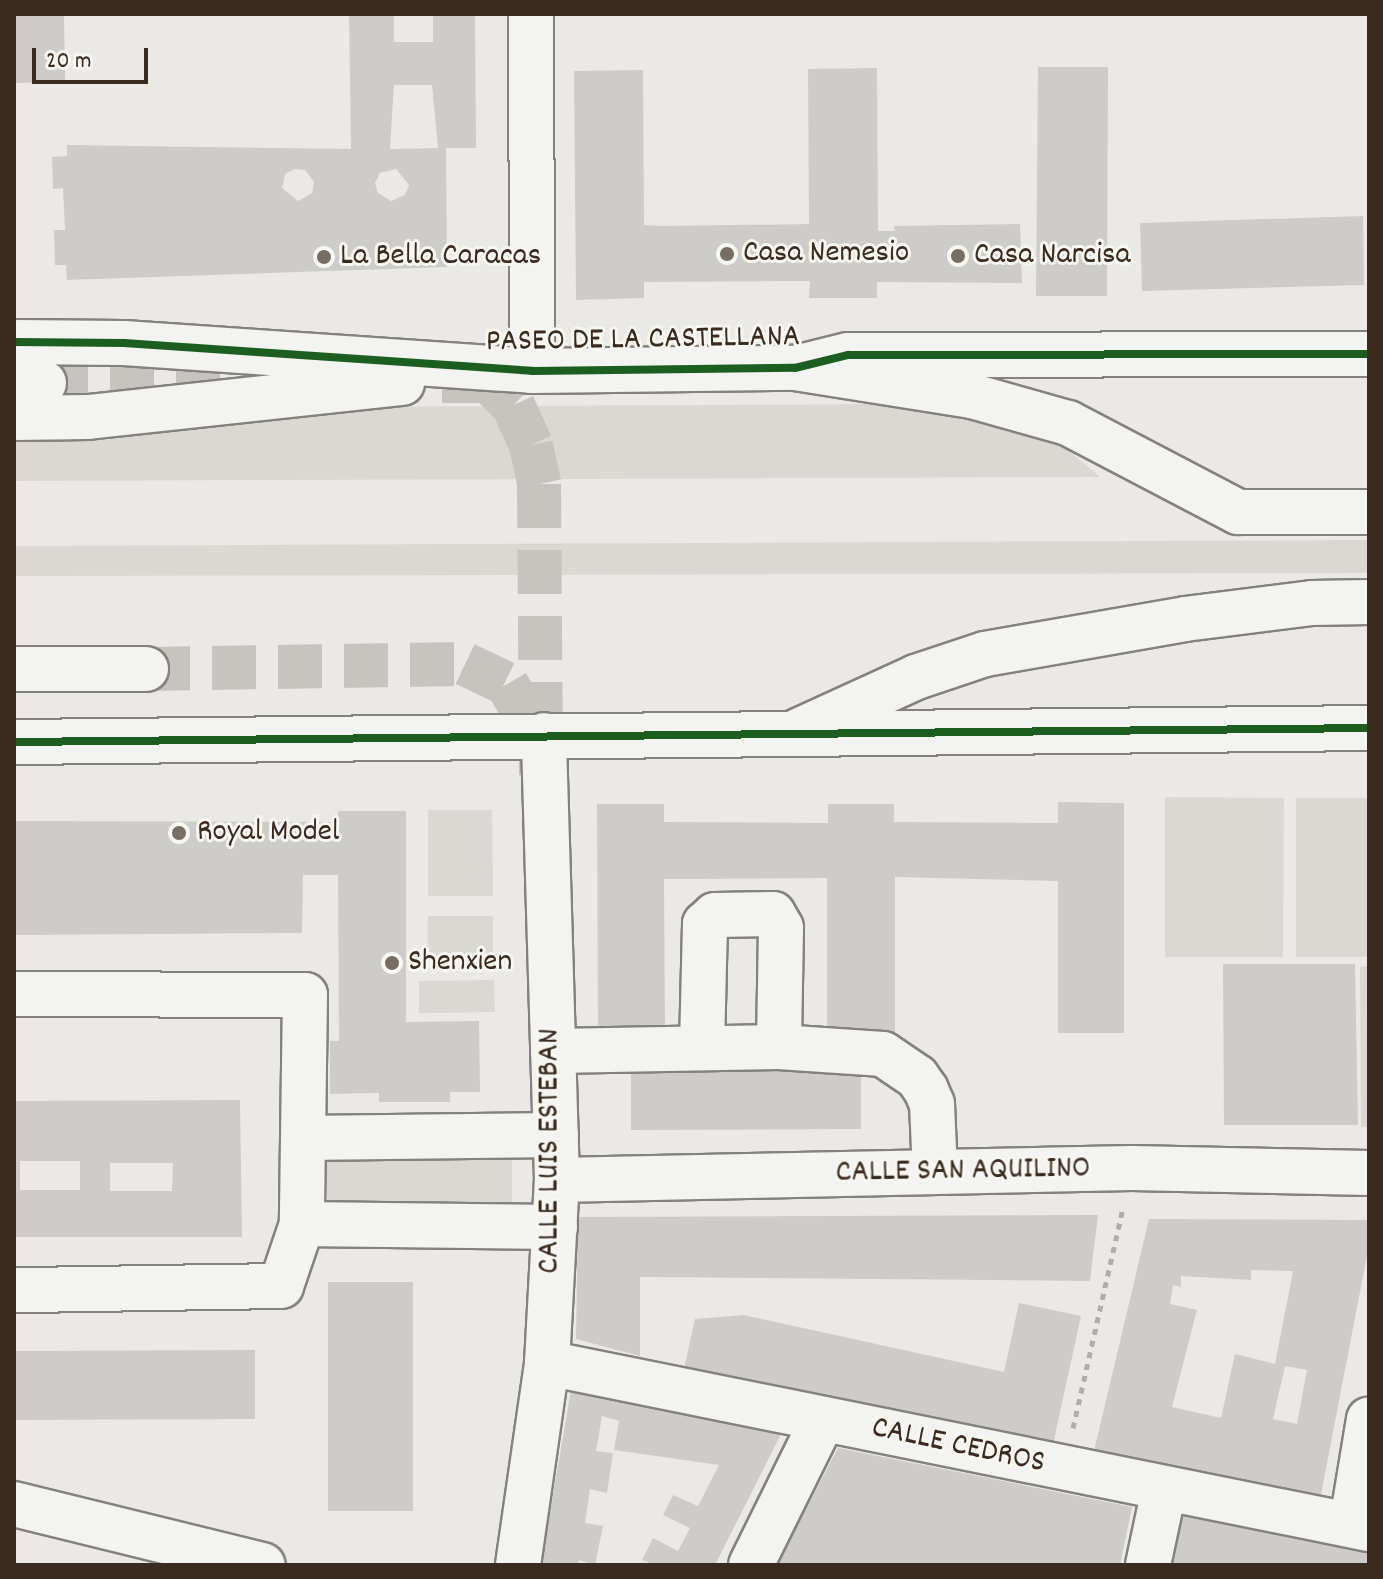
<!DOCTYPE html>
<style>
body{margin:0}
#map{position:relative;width:1383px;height:1579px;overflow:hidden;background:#eae9e6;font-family:Dekko,sans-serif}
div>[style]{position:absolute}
.green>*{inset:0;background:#dad8d3}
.building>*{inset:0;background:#cdccc9}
.minor-tunnel>*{height:44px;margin-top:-22px;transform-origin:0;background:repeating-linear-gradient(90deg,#c7c3be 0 44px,transparent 0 66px)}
.path>*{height:5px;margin-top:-2.5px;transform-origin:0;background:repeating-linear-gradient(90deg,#b0aeac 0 6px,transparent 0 12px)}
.roads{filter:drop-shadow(2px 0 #85817d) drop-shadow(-2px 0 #85817d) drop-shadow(0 2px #85817d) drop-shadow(0 -2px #85817d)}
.minor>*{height:44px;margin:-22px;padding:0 22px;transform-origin:22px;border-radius:22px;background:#f3f3f1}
.highway>*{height:44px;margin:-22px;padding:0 22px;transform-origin:22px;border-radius:22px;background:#f3f3f1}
.cycleway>*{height:8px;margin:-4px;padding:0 4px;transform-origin:4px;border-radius:4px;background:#1b5e20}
.dots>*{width:22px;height:22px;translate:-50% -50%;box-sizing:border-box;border:4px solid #f6f6f2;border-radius:50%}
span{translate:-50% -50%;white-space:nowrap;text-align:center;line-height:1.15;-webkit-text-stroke:6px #f6f6f2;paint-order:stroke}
.poi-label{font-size:32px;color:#3b2a1e}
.left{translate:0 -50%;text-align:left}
.street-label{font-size:32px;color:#3b2a1e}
.frame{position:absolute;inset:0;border:16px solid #3b2a1e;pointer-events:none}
.scale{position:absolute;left:32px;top:48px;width:116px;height:36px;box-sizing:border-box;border:4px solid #3b2a1e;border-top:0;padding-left:10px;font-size:24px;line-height:28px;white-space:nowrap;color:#3b2a1e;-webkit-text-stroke:6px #f6f6f2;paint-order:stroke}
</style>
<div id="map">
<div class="green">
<div style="clip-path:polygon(889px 404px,1000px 416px,1069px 451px,1100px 477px,14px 481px,14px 441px,105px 440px,331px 407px)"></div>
<div style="clip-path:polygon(1369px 540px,1369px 573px,14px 576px,14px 546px)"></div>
<div style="clip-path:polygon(1165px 797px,1284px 798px,1283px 957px,1165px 957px)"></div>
<div style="clip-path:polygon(1296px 798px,1369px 798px,1369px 957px,1296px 957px)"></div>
<div style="clip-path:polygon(428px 810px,492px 810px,493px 896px,428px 896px)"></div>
<div style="clip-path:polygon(428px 916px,493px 916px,493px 959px,427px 959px)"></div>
<div style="clip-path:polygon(1369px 966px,1369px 1127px,1361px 1127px,1360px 967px)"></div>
<div style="clip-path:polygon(494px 980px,495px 1012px,419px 1013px,419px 981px)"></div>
<div style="clip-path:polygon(326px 1153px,512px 1154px,512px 1208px,327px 1208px)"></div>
</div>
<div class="building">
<div style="clip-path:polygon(14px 14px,64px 14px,65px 82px,14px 83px)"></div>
<div style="clip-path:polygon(evenodd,349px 14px,394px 14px,394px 42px,433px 42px,433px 14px,475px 14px,476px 148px,446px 148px,447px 267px,67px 280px,66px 265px,55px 265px,54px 230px,65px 230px,63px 188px,53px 189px,52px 157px,67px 156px,67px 145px,351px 149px,349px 14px,394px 85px,432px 85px,438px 148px,390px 149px,394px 85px,349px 14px,295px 169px,305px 170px,314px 182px,312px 193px,298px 201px,282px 188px,285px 174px,295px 169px,349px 14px,396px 169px,409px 185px,405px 195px,391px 201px,378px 193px,375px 183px,380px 173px,396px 169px)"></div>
<div style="clip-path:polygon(1038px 67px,1108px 67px,1107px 296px,1036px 296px)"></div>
<div style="clip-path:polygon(877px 68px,878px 231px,895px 231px,894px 226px,1020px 224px,1022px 283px,877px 282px,877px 298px,809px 298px,810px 281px,644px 282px,644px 298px,576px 300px,574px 71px,643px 70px,644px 225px,662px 226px,809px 224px,808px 69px)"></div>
<div style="clip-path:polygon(1363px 216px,1364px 285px,1142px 291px,1140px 223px)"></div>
<div style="clip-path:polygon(1058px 802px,1124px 803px,1124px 1033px,1058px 1033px,1058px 881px,895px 877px,895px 1033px,827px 1033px,827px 878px,664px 879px,665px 1033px,598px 1032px,597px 804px,664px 804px,664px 822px,828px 823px,828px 804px,894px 804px,894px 822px,1058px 823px)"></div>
<div style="clip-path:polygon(338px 811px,406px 811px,406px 1022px,479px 1021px,480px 1092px,450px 1092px,450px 1102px,379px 1102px,379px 1093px,330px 1094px,330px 1041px,339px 1041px,338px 875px,303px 875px,302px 933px,14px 935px,14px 821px,338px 822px)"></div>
<div style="clip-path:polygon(1223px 964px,1355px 964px,1358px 1125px,1224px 1125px)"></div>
<div style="clip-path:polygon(631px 1064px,861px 1064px,861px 1129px,631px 1130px)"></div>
<div style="clip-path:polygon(evenodd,240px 1100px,242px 1237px,14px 1237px,14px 1101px,240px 1100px,20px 1161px,80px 1161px,80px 1190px,20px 1190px,20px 1161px,240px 1100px,110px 1163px,173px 1163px,172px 1191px,110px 1191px,110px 1163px)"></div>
<div style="clip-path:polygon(1098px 1215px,1090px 1281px,640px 1277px,640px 1356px,576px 1339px,578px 1217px)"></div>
<div style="clip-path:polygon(evenodd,1149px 1219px,1369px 1220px,1369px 1245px,1320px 1500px,1094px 1451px,1149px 1219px,1251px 1270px,1293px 1271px,1275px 1364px,1235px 1354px,1221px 1418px,1172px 1407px,1197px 1310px,1170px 1304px,1173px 1285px,1181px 1287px,1181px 1276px,1251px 1280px,1251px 1270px,1149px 1219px,1285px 1366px,1307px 1370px,1297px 1424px,1273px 1419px,1285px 1366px)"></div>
<div style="clip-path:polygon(328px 1282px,413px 1282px,413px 1511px,328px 1511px)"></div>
<div style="clip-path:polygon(1019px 1303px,1081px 1316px,1052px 1449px,684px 1369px,695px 1319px,744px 1315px,1004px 1372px)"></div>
<div style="clip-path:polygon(255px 1350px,255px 1419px,14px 1420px,14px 1351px)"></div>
<div style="clip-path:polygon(571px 1390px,782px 1432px,715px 1565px,656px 1565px,642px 1560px,653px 1538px,678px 1551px,690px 1528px,663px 1515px,673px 1495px,698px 1506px,719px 1465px,614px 1450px,619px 1421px,602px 1416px,596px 1451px,613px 1453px,607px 1493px,590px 1489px,585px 1523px,603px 1526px,595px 1565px,579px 1560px,578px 1565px,541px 1565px)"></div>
<div style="clip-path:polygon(838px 1448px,1132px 1507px,1120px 1565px,777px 1565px)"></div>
<div style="clip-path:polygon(1177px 1512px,1369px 1552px,1369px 1565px,1165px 1565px)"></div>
</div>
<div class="minor-tunnel">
<div style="left:442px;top:381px;width:46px"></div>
<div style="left:488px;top:381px;width:35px;rotate:44deg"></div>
<div style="left:513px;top:405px;width:44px;rotate:65.8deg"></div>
<div style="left:531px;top:445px;width:40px;rotate:78deg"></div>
<div style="left:539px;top:484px;width:291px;rotate:89.6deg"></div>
<div style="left:44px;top:383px;width:217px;rotate:-0.3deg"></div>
<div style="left:146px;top:669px;width:319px;rotate:-0.9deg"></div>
<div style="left:465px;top:664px;width:47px;rotate:25.5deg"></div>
<div style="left:507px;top:684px;width:42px;rotate:59.7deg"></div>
</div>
<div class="path">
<div style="left:1073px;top:1428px;width:226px;rotate:-77.2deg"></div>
</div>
<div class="roads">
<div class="minor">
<div style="left:531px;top:14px;width:357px;rotate:89.8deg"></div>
<div style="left:14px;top:342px;width:110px;rotate:0.5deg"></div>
<div style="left:124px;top:343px;width:409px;rotate:3.9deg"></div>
<div style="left:532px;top:371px;width:263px;rotate:-0.7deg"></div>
<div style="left:795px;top:368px;width:55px;rotate:-13.8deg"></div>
<div style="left:848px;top:355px;width:521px;rotate:-0.11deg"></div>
<div style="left:14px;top:384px;width:30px;rotate:-2deg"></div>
<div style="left:14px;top:418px;width:74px;rotate:-0.8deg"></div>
<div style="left:88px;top:417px;width:316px;rotate:-6.2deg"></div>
<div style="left:14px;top:669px;width:132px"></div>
<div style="left:14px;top:742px;width:1355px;rotate:-0.59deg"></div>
<div style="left:14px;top:994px;width:291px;rotate:0.2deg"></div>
<div style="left:305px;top:995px;width:229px;rotate:90.8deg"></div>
<div style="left:302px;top:1224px;width:65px;rotate:108.7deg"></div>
<div style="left:281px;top:1286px;width:267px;rotate:179.1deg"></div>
<div style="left:702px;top:1047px;width:123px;rotate:-88.6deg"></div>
<div style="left:705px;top:924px;width:13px;rotate:-42deg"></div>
<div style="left:715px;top:915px;width:58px;rotate:-1deg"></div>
<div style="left:773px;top:914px;width:16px;rotate:60deg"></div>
<div style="left:781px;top:928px;width:119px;rotate:91deg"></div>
<div style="left:553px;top:1051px;width:226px;rotate:-1deg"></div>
<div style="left:779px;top:1047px;width:104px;rotate:3.9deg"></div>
<div style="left:883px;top:1054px;width:41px;rotate:34.1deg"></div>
<div style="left:917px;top:1077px;width:16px;rotate:55deg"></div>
<div style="left:926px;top:1090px;width:15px;rotate:67deg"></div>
<div style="left:932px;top:1104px;width:68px;rotate:87.5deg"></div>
<div style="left:304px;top:1138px;width:252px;rotate:-0.7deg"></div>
<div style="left:557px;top:1180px;width:575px;rotate:-1.2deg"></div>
<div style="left:1132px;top:1168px;width:237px;rotate:1.2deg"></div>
<div style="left:302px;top:1224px;width:253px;rotate:0.7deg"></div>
<div style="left:547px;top:1363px;width:839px;rotate:11.42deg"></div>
<div style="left:14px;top:1504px;width:256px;rotate:13.8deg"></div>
<div style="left:1352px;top:1522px;width:104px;rotate:-80.6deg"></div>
<div style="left:518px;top:1565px;width:204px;rotate:-81.8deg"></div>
<div style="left:547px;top:1363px;width:183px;rotate:-86.9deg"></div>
<div style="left:557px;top:1180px;width:445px;rotate:-91.7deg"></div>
<div style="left:751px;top:1565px;width:163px;rotate:-63.7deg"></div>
<div style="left:1148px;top:1565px;width:77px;rotate:-78deg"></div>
</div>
<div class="highway">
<div style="left:795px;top:368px;width:179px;rotate:9deg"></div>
<div style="left:972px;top:396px;width:100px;rotate:15.7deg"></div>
<div style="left:1068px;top:423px;width:192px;rotate:27.6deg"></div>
<div style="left:1238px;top:512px;width:131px"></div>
<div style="left:798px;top:731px;width:130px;rotate:-24.6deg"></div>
<div style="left:916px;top:677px;width:73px;rotate:-18.4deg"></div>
<div style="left:985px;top:654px;width:203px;rotate:-9.9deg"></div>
<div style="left:1185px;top:619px;width:128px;rotate:-7.2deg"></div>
<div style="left:1312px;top:603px;width:57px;rotate:-1deg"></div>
</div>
</div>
<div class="cycleway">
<div style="left:14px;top:342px;width:110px;rotate:0.5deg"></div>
<div style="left:124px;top:343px;width:409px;rotate:3.9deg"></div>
<div style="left:532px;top:371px;width:263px;rotate:-0.7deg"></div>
<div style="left:795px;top:368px;width:55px;rotate:-13.8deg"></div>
<div style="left:848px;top:355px;width:521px;rotate:-0.11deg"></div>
<div style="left:14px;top:742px;width:1355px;rotate:-0.59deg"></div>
</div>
<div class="dots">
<div style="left:727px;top:254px;background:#786d64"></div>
<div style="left:958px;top:256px;background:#786d64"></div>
<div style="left:324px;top:257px;background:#786d64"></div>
<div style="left:179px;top:833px;background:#786d64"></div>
<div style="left:392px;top:963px;background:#786d64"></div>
</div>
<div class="poi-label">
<span class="left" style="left:743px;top:254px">Casa Nemesio</span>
<span class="left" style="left:974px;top:256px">Casa Narcisa</span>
<span class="left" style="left:340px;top:257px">La Bella Caracas</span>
<span class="left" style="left:197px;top:833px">Royal Model</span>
<span class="left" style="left:408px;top:963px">Shenxien</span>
</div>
<div class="street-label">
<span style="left:643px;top:341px;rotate:-1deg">PASEO DE LA CASTELLANA</span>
<span style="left:551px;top:1151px;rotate:-90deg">CALLE LUIS ESTEBAN</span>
<span style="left:963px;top:1172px;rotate:-1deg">CALLE SAN AQUILINO</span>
<span style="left:958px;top:1447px;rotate:12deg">CALLE CEDROS</span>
</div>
<div class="frame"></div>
<div class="scale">20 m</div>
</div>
